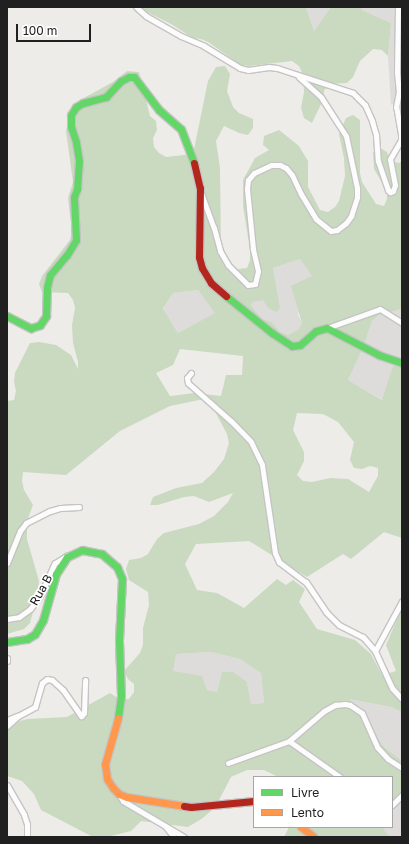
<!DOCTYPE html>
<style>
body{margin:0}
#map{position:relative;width:409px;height:844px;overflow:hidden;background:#eeece9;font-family:"Golos Text",sans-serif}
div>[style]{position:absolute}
.residential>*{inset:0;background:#dddcda}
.forest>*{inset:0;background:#c9dac0}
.roads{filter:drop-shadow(1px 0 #c5c4c3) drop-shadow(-1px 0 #c5c4c3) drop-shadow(0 1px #c5c4c3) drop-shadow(0 -1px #c5c4c3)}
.street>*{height:5px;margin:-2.5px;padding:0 2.5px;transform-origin:2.5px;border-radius:2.5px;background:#fcfcfc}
.fast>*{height:7px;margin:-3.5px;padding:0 3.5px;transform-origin:3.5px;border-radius:3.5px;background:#63d668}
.slow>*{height:7px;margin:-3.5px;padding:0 3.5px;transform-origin:3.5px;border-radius:3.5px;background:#ff974d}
.jam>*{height:7px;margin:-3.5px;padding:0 3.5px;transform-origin:3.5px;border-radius:3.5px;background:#b3261e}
span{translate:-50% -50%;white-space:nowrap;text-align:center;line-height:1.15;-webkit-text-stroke:3.5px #fff;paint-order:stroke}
.street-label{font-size:12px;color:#202020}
.frame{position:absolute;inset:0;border:8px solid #202020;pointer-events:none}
.legend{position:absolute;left:253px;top:776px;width:140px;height:52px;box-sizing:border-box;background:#fff;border:1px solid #a6a6a6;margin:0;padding:5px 7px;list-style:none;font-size:12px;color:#202020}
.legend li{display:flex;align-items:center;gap:8px;height:20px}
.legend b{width:20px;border:1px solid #a6a6a6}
.scale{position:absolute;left:16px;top:24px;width:75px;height:18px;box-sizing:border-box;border:2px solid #202020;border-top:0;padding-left:5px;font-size:12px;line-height:14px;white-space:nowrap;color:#202020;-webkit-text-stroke:3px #fff;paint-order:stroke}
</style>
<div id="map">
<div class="residential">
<div style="clip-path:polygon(306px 7px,331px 7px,314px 31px)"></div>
<div style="clip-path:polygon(361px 7px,402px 7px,402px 115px,395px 102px,391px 105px,388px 56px,391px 23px,362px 10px)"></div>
<div style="clip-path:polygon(300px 259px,312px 276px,298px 314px,302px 323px,299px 329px,288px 335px,280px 332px,272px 322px,262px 319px,251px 305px,253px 302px,263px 299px,280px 307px,273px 268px)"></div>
<div style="clip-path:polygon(198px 290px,216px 313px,178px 333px,163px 310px,173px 293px)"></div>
<div style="clip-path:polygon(402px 309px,402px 367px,393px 367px,383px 400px,348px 380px,363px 348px,372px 321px,379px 315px)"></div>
<div style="clip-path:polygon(211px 652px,240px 659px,261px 673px,264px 703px,251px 704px,247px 682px,222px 672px,217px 692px,207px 690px,172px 671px,176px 654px)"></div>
<div style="clip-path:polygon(349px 699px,391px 707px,402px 712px,402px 761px,382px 745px)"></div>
<div style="clip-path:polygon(402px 798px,402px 837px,390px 837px,382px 827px,392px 827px,392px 808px)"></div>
</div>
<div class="forest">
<div style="clip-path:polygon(137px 7px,306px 7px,314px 31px,331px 7px,361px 7px,362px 10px,391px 23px,388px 56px,382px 50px,373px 49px,360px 61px,353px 77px,347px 83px,329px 84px,324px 91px,323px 100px,312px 123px,304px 118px,301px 108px,304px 92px,303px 74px,299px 66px,292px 61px,249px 66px,241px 65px,208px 42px,201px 39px,193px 38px,171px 24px)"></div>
<div style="clip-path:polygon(evenodd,225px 66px,230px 74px,227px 91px,233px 107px,239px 113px,253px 119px,253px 128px,248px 135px,239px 133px,224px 126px,216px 141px,220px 168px,221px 250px,231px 264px,238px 269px,247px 268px,250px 260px,250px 250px,243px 206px,243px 180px,255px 158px,269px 150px,263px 145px,264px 136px,279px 130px,299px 146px,308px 161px,308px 187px,320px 210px,328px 212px,335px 207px,339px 201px,345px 176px,344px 158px,339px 134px,346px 118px,353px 115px,360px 120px,360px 173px,362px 182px,376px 204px,384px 206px,387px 199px,387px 191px,374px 169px,373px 152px,380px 148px,387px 152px,391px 161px,399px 163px,402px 161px,402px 309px,379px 315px,372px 321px,363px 348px,348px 380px,382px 400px,393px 366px,402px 367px,402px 538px,384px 532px,351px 559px,343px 554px,307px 577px,249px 541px,196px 544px,185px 564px,197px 590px,217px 593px,244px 608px,277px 579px,286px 585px,293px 580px,305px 589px,299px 602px,317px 629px,355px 640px,371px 654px,382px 675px,396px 671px,386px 645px,398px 617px,402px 599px,402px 712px,391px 707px,349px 699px,363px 712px,382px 745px,402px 761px,402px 798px,392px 808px,392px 777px,278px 777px,264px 770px,247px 770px,231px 777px,216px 806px,203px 818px,188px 827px,141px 821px,131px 831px,107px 837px,93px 837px,41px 810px,34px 794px,22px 781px,7px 776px,7px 730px,20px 721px,28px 719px,67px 717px,110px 693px,121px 700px,129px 699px,134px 692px,134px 684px,128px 679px,124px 671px,140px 653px,143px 645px,143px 628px,149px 605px,148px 592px,129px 580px,126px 569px,129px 560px,141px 558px,148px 554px,157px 539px,164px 533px,199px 524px,214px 516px,228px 502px,233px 493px,209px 502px,194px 496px,184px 497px,158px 505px,150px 505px,153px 497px,176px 488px,202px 483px,214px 472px,224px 459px,229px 443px,227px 434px,211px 404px,204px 399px,170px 406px,120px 431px,66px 475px,23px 472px,22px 481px,24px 490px,33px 505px,27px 521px,27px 539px,39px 581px,37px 598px,30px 623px,24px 629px,7px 634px,7px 401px,14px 400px,16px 391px,14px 382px,15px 373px,30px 343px,39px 342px,56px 345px,71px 355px,78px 369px,78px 362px,73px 343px,72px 325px,75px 308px,73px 300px,68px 293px,42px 292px,39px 284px,42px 276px,70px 240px,72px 232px,68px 198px,73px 182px,66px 131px,69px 114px,74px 106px,80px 100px,113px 82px,127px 71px,139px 72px,150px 116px,156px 121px,157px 130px,153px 138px,154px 147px,159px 153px,166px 157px,193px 154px,208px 81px,216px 67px,225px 66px,300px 259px,312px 276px,291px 286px,302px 323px,299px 329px,288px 335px,280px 332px,272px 322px,262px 319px,251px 305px,253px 302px,263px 300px,268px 308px,277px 312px,280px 307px,273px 268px,300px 259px,225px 66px,198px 290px,215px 313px,178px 333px,163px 309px,173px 293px,198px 290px,225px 66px,180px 349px,243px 356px,242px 375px,226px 375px,221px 396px,195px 393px,170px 396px,156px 373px,173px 365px,180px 349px,225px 66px,297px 413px,323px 414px,338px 422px,354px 442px,350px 460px,354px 468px,362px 469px,370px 466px,378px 468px,378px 476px,369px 492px,348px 479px,330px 478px,312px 482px,303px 481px,297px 475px,304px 461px,304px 452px,293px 430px,297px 413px,225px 66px,211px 652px,240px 659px,261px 673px,264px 703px,251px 704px,247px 682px,233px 672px,222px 672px,217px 692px,207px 690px,202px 676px,173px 671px,176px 654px,211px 652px)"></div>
<div style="clip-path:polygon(289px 827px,382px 827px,390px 837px,284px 837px)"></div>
</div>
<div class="roads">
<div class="street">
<div style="left:136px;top:7px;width:13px;rotate:42deg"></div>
<div style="left:146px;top:16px;width:40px;rotate:29.7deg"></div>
<div style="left:181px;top:36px;width:25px;rotate:23deg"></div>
<div style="left:204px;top:46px;width:42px;rotate:31.4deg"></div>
<div style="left:240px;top:68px;width:8px;rotate:14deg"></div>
<div style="left:248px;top:70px;width:21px;rotate:-8deg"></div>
<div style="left:269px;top:67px;width:8px;rotate:7deg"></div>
<div style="left:277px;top:68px;width:80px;rotate:18.2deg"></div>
<div style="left:353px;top:93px;width:17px;rotate:45deg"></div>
<div style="left:365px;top:105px;width:17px;rotate:66deg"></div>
<div style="left:372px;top:121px;width:15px;rotate:74deg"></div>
<div style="left:376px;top:135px;width:26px;rotate:86deg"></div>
<div style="left:378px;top:161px;width:31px;rotate:71deg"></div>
<div style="left:388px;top:190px;width:3px;rotate:45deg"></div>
<div style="left:390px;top:192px;width:3px;rotate:-18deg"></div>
<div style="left:393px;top:191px;width:6px;rotate:-72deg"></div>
<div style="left:395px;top:185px;width:26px;rotate:-101deg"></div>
<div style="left:390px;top:159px;width:22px;rotate:-60deg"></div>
<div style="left:401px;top:140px;width:6px;rotate:-90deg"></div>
<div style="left:401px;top:134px;width:27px;rotate:-100deg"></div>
<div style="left:396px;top:107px;width:15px;rotate:-79deg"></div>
<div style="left:399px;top:92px;width:20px;rotate:-96deg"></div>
<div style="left:397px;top:72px;width:65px;rotate:-89.1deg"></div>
<div style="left:201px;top:193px;width:37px;rotate:70deg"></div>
<div style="left:214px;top:228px;width:24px;rotate:75deg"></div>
<div style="left:220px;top:251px;width:16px;rotate:60deg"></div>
<div style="left:228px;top:265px;width:28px;rotate:45deg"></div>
<div style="left:248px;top:285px;width:7px;rotate:-8deg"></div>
<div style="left:255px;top:284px;width:13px;rotate:-77deg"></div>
<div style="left:258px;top:271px;width:23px;rotate:-103deg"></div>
<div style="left:253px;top:249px;width:60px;rotate:-95.7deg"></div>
<div style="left:247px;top:189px;width:9px;rotate:-84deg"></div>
<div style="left:248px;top:180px;width:9px;rotate:-49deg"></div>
<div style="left:254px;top:173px;width:19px;rotate:-25deg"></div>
<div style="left:271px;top:165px;width:9px"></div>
<div style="left:280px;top:165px;width:7px;rotate:27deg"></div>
<div style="left:286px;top:168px;width:9px;rotate:49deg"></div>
<div style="left:292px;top:175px;width:21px;rotate:65deg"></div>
<div style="left:301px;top:194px;width:29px;rotate:59deg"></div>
<div style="left:316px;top:219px;width:19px;rotate:39deg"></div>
<div style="left:331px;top:231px;width:6px;rotate:-9deg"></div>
<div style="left:337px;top:230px;width:11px;rotate:-38deg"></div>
<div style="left:346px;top:223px;width:9px;rotate:-54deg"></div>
<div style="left:351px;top:216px;width:20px;rotate:-72deg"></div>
<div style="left:357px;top:197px;width:9px;rotate:-90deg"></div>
<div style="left:357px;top:188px;width:53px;rotate:-101.9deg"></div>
<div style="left:346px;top:136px;width:46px;rotate:-122.7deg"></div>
<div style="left:321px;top:97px;width:30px;rotate:-138deg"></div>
<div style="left:327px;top:328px;width:56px;rotate:-19.7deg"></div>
<div style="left:380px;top:309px;width:26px;rotate:32deg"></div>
<div style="left:191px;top:373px;width:6px;rotate:129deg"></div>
<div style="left:187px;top:378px;width:5px;rotate:79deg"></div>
<div style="left:188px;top:383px;width:57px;rotate:41.5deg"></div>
<div style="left:231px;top:421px;width:29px;rotate:46deg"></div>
<div style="left:251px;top:442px;width:25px;rotate:64deg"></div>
<div style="left:262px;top:465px;width:89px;rotate:81.6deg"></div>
<div style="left:275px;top:553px;width:10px;rotate:66deg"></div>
<div style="left:279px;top:562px;width:34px;rotate:37deg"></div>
<div style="left:306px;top:582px;width:36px;rotate:56deg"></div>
<div style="left:326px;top:612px;width:18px;rotate:45deg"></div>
<div style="left:339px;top:625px;width:27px;rotate:27deg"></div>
<div style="left:363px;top:637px;width:18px;rotate:49deg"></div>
<div style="left:375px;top:651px;width:41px;rotate:65.3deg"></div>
<div style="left:392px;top:688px;width:15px;rotate:48deg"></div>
<div style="left:7px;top:563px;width:35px;rotate:-68deg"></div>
<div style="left:20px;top:531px;width:10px;rotate:-53deg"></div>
<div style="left:26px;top:523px;width:27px;rotate:-27deg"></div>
<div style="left:50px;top:511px;width:10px;rotate:-17deg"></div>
<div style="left:60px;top:508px;width:19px;rotate:-3deg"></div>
<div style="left:7px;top:619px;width:12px;rotate:-9deg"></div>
<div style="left:19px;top:617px;width:14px;rotate:-36deg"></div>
<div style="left:30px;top:609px;width:16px;rotate:-52deg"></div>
<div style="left:40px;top:596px;width:36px;rotate:-66deg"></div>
<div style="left:55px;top:563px;width:15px;rotate:-32deg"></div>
<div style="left:375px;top:651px;width:57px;rotate:-61.6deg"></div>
<div style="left:7px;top:658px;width:3px;rotate:90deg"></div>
<div style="left:7px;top:720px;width:11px;rotate:-22deg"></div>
<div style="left:7px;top:726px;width:15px;rotate:-42deg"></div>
<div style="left:18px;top:716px;width:19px;rotate:-28deg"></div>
<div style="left:35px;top:707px;width:25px;rotate:-74deg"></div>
<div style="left:42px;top:683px;width:6px;rotate:-39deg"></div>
<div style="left:47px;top:679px;width:5px;rotate:11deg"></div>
<div style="left:52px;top:680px;width:15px;rotate:42deg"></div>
<div style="left:63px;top:690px;width:32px;rotate:55deg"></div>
<div style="left:81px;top:716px;width:4px;rotate:-45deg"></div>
<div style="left:84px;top:713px;width:33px;rotate:-88deg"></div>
<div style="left:289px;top:741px;width:62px;rotate:35.2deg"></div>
<div style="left:228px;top:763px;width:65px;rotate:-19.8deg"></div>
<div style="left:289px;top:741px;width:46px;rotate:-40.6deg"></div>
<div style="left:324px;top:711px;width:13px;rotate:-29deg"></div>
<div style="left:335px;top:705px;width:10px;rotate:-6deg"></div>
<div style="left:345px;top:704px;width:5px;rotate:11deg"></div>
<div style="left:350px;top:705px;width:14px;rotate:34deg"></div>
<div style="left:362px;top:713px;width:37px;rotate:66deg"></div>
<div style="left:377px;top:747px;width:16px;rotate:47deg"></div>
<div style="left:388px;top:759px;width:17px;rotate:33deg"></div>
<div style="left:7px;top:785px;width:34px;rotate:60deg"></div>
<div style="left:24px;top:815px;width:9px;rotate:72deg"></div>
<div style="left:27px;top:824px;width:13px;rotate:90deg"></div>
<div style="left:119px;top:794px;width:8px;rotate:60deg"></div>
<div style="left:123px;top:801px;width:71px;rotate:30.5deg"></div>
<div style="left:392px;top:805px;width:14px;rotate:-45deg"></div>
<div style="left:166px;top:827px;width:13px;rotate:51deg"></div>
</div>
<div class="fast">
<div style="left:226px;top:296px;width:59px;rotate:38.8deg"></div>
<div style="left:272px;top:333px;width:24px;rotate:33deg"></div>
<div style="left:292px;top:346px;width:8px;rotate:-7deg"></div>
<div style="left:300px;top:345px;width:21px;rotate:-41deg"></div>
<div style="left:316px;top:331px;width:11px;rotate:-15deg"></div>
<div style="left:327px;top:328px;width:59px;rotate:27.4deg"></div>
<div style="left:379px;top:355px;width:24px;rotate:19deg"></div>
<div style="left:7px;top:316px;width:27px;rotate:27deg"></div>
<div style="left:31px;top:328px;width:9px;rotate:-18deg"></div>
<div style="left:40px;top:325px;width:11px;rotate:-56deg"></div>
<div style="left:46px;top:316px;width:29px;rotate:-88deg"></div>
<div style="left:47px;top:287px;width:12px;rotate:-76deg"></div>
<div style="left:50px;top:275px;width:26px;rotate:-50deg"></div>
<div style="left:67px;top:255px;width:17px;rotate:-59deg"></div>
<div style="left:76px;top:240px;width:43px;rotate:-92.7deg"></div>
<div style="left:74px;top:197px;width:9px;rotate:-69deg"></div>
<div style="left:77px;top:189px;width:28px;rotate:-86deg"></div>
<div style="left:79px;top:161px;width:19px;rotate:-99deg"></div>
<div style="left:76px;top:142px;width:16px;rotate:-108deg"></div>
<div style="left:71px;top:127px;width:12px;rotate:-90deg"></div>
<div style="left:71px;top:115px;width:9px;rotate:-58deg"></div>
<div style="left:76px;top:107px;width:8px;rotate:-30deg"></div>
<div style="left:83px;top:103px;width:24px;rotate:-15deg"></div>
<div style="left:106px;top:97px;width:22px;rotate:-47deg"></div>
<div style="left:121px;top:81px;width:9px;rotate:-27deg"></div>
<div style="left:129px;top:77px;width:5px"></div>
<div style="left:134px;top:77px;width:41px;rotate:52.9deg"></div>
<div style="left:159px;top:110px;width:29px;rotate:41deg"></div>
<div style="left:181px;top:129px;width:36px;rotate:69deg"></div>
<div style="left:7px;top:642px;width:20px;rotate:-9deg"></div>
<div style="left:27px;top:639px;width:9px;rotate:-32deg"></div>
<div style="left:35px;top:634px;width:16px;rotate:-60deg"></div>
<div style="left:43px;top:620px;width:48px;rotate:-74.2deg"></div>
<div style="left:56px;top:574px;width:20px;rotate:-57deg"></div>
<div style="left:67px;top:557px;width:17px;rotate:-25deg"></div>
<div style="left:82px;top:550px;width:20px;rotate:11deg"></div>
<div style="left:102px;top:554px;width:20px;rotate:41deg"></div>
<div style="left:117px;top:567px;width:13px;rotate:67deg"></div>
<div style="left:122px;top:579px;width:62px;rotate:92.8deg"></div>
<div style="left:119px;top:641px;width:55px;rotate:87.9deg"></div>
<div style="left:121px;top:696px;width:22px;rotate:98deg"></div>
</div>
<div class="slow">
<div style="left:118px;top:718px;width:48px;rotate:105.8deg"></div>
<div style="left:105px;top:764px;width:15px;rotate:82deg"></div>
<div style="left:107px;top:779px;width:11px;rotate:56deg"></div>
<div style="left:113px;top:788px;width:8px;rotate:45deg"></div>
<div style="left:119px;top:794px;width:9px;rotate:21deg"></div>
<div style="left:127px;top:797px;width:58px;rotate:9deg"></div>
<div style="left:301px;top:827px;width:16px;rotate:38deg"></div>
</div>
<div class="jam">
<div style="left:194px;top:163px;width:26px;rotate:77deg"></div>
<div style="left:200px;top:188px;width:69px;rotate:90.8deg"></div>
<div style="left:199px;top:257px;width:11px;rotate:75deg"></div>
<div style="left:202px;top:268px;width:17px;rotate:59deg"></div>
<div style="left:211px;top:283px;width:20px;rotate:41deg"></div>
<div style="left:184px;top:806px;width:7px;rotate:8deg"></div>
<div style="left:191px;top:807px;width:63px;rotate:-5.4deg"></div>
</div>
</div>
<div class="street-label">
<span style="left:41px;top:590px;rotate:-61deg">Rua B</span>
</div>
<div class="frame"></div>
<ul class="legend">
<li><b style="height:5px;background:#63d668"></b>Livre</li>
<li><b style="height:5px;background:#ff974d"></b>Lento</li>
</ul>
<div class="scale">100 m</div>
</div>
